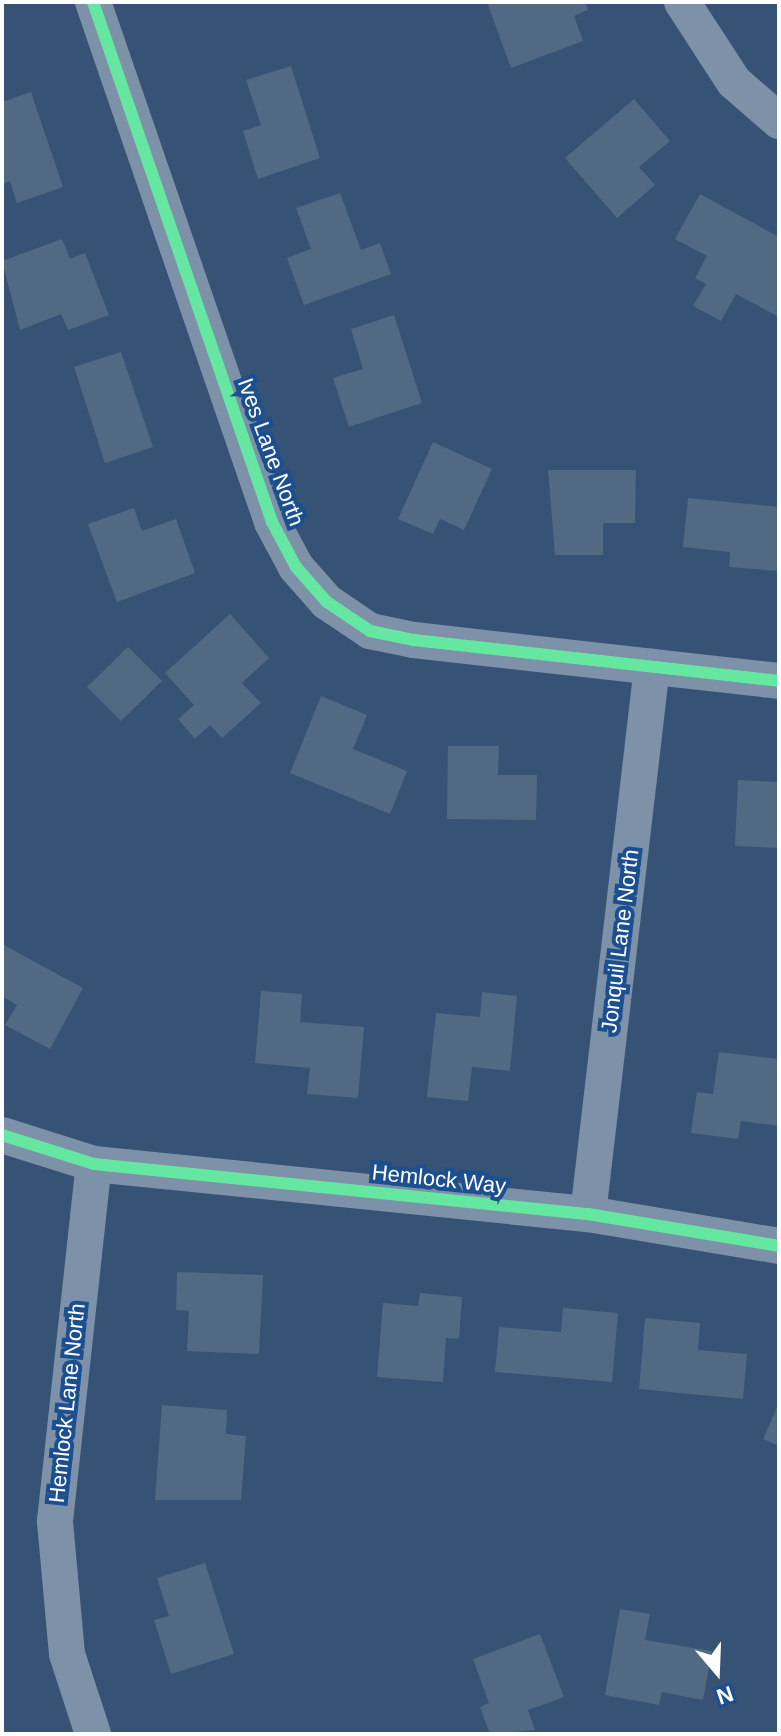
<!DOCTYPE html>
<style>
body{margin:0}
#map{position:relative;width:781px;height:1736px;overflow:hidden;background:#365274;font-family:Arial,sans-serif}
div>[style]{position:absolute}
.building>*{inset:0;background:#526984}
.minor>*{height:36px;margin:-18px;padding:0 18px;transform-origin:18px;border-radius:18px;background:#7d92a8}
.cycleway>*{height:12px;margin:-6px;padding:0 6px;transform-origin:6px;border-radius:6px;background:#66e7a1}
span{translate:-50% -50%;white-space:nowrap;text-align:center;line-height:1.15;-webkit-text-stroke:8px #1b4f8f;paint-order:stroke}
.street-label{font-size:22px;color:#fff}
.frame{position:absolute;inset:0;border:4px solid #fff;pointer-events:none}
.north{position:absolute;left:677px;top:1632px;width:80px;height:80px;-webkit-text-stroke:6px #1b4f8f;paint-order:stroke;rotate:161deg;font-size:22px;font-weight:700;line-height:32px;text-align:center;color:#fff}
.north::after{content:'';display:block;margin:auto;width:28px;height:36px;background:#fff;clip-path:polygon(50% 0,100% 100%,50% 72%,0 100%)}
</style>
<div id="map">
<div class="building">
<div style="clip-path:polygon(487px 2px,585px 2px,588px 10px,574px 16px,583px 41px,511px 68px)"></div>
<div style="clip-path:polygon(291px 66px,320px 158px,258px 179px,243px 131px,261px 125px,246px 80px)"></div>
<div style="clip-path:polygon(31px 92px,63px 187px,17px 203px,10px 181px,2px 184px,2px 102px)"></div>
<div style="clip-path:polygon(634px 99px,670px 141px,639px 167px,655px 185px,617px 218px,565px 158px)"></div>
<div style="clip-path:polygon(340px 193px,361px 250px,380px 243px,391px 274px,304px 305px,287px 258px,311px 249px,296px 208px)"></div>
<div style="clip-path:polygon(700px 194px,779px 237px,779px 317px,736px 294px,721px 321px,693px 306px,706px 284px,695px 278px,707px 256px,675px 239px)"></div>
<div style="clip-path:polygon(62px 239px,70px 259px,85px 253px,109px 315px,68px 330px,61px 314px,20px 330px,2px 261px)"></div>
<div style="clip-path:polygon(394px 315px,422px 403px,349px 427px,333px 378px,363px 369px,351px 329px)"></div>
<div style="clip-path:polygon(121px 352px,153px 447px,105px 463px,74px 367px)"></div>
<div style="clip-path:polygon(433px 442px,492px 469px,464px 530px,440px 519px,433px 534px,398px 519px)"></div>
<div style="clip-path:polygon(548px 470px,636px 470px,635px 523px,603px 523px,603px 555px,555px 555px)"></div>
<div style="clip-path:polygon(688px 498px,779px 507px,778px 571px,729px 567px,730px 552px,683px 547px)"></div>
<div style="clip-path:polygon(134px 508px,142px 531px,176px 519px,195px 573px,117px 602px,88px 524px)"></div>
<div style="clip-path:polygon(230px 614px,269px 658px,242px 683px,261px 703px,222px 738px,210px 725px,195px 739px,178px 719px,194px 705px,165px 673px)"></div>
<div style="clip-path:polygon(128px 647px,162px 681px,121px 721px,87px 687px)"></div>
<div style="clip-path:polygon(321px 696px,367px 715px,353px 749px,407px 771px,390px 814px,290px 773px)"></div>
<div style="clip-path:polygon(448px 746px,499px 746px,498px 775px,537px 775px,536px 820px,447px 819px)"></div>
<div style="clip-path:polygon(738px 780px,779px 782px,779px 848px,735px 846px)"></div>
<div style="clip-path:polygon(2px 944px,83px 988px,50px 1049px,5px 1025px,17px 1005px,2px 996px)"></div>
<div style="clip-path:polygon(261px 991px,302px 994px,300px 1022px,364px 1027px,358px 1098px,307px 1094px,310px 1068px,255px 1063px)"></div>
<div style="clip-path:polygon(482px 992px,517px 996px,510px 1071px,472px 1067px,468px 1101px,427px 1097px,436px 1013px,480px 1017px)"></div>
<div style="clip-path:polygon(719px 1052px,779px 1059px,779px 1126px,741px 1121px,738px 1139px,691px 1133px,697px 1092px,713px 1094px)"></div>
<div style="clip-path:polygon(177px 1272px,263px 1275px,259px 1354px,187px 1351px,189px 1311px,176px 1310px)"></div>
<div style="clip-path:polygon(420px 1293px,462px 1297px,459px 1339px,446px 1338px,443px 1382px,377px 1377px,383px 1303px,418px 1306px)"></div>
<div style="clip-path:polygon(563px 1308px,618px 1313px,612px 1382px,495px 1372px,499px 1327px,561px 1332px)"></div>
<div style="clip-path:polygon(645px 1318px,700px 1323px,698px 1350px,747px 1354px,743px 1399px,639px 1389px)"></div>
<div style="clip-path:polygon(779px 1403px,779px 1446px,763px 1439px)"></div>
<div style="clip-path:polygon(162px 1405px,227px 1410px,226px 1434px,246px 1436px,241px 1500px,155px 1500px)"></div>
<div style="clip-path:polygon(205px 1563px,234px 1654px,171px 1674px,154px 1620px,169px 1616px,157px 1578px)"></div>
<div style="clip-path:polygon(620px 1609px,650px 1614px,645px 1640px,712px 1651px,703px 1700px,662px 1692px,659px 1705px,605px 1695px)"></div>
<div style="clip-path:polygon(540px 1634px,564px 1697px,528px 1710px,535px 1730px,490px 1734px,480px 1707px,489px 1703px,473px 1659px)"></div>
</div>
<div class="minor">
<div style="left:93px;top:2px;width:550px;rotate:71deg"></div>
<div style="left:272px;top:522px;width:51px;rotate:61.9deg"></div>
<div style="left:296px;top:567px;width:47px;rotate:48.5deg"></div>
<div style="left:327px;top:602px;width:52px;rotate:34deg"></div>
<div style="left:370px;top:631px;width:45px;rotate:11.6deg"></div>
<div style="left:414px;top:640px;width:367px;rotate:6.4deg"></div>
<div style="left:682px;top:2px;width:95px;rotate:57deg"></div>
<div style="left:734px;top:82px;width:60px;rotate:40.9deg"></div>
<div style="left:2px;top:1135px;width:96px;rotate:17.5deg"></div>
<div style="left:94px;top:1164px;width:497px;rotate:5.8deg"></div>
<div style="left:588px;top:1214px;width:194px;rotate:9.5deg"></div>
<div style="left:588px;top:1214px;width:551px;rotate:-83.33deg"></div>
<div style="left:93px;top:1734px;width:84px;rotate:-108deg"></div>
<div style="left:67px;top:1654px;width:134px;rotate:-95.2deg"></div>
<div style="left:55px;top:1521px;width:359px;rotate:-83.8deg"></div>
</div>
<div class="cycleway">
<div style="left:93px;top:2px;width:550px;rotate:71deg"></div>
<div style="left:272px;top:522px;width:51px;rotate:61.9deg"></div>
<div style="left:296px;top:567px;width:47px;rotate:48.5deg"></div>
<div style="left:327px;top:602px;width:52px;rotate:34deg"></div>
<div style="left:370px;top:631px;width:45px;rotate:11.6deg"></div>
<div style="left:414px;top:640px;width:367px;rotate:6.4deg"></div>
<div style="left:2px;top:1135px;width:96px;rotate:17.5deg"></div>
<div style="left:94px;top:1164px;width:497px;rotate:5.8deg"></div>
<div style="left:588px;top:1214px;width:194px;rotate:9.5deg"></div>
</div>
<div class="street-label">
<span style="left:271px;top:452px;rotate:70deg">Ives Lane North</span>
<span style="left:620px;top:941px;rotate:-83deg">Jonquil Lane North</span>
<span style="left:439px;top:1179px;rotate:6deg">Hemlock Way</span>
<span style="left:67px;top:1403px;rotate:-84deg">Hemlock Lane North</span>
</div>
<div class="frame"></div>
<div class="north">N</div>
</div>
